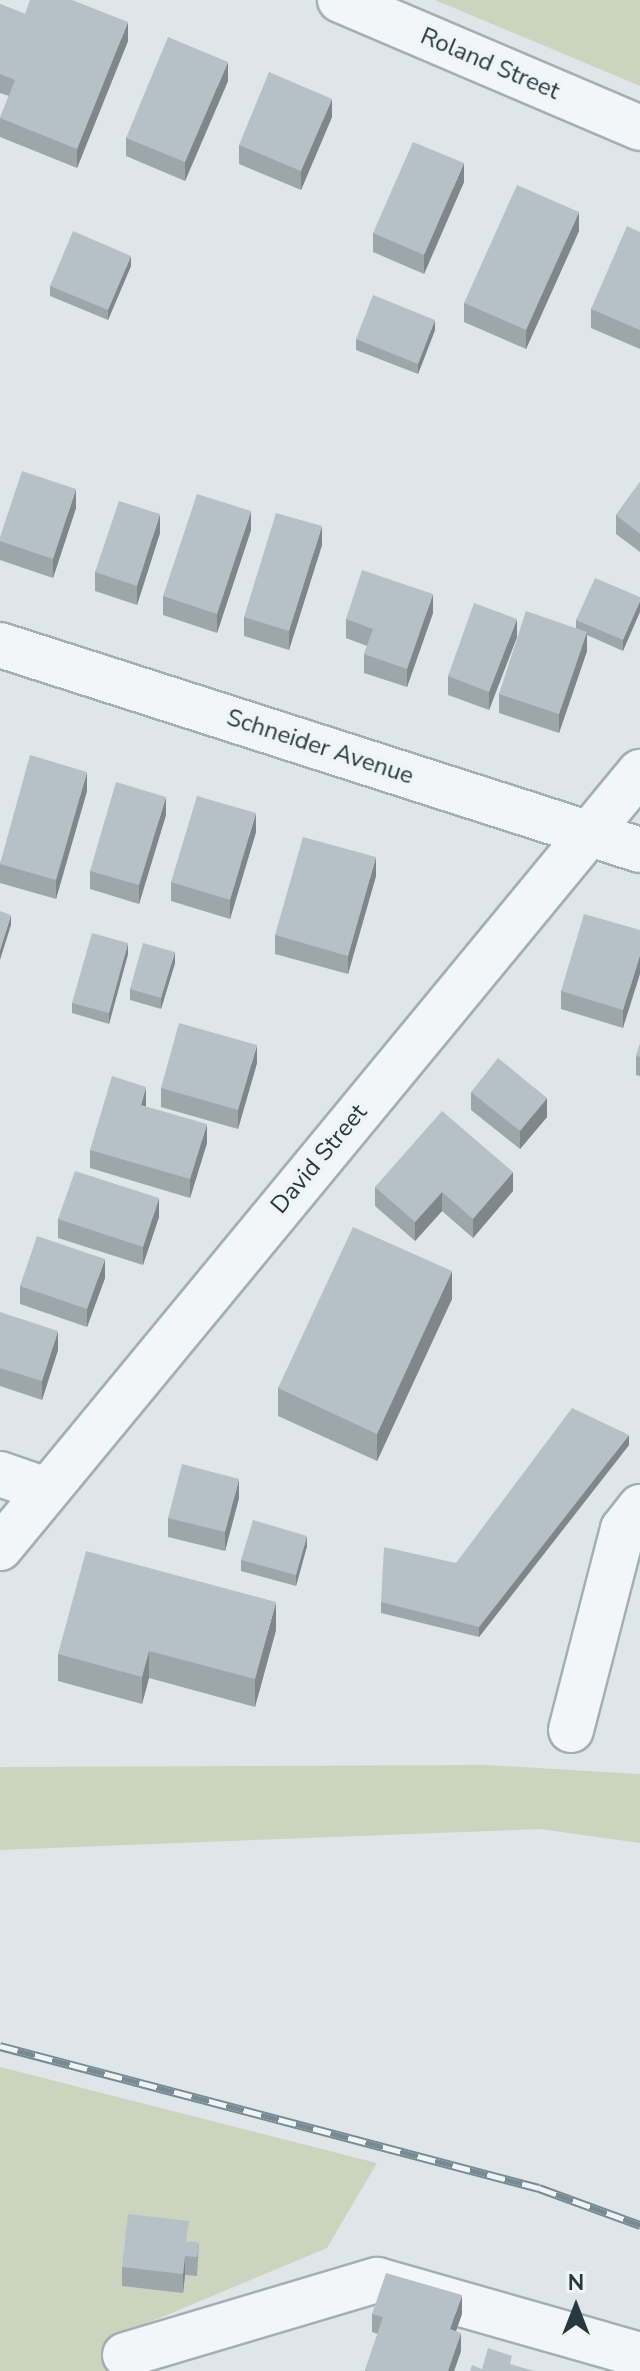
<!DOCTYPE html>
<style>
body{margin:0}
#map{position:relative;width:640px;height:2371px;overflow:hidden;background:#dfe6ea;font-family:"Nunito Sans",sans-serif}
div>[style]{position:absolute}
.green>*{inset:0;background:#cbd4bf}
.roads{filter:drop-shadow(2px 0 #a4afb4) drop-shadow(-2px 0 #a4afb4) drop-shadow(0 2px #a4afb4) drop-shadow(0 -2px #a4afb4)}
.minor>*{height:44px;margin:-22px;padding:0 22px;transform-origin:22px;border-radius:22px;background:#f2f6f8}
.rail>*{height:9px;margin-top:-4.5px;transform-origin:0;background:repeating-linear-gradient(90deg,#eff5f7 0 18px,#778b95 0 36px);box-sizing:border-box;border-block:2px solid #778b95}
.wall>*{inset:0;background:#9da6ab}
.shaded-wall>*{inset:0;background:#7f878b}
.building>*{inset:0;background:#b6c1c7}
span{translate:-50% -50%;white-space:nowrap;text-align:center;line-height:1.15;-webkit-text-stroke:8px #eff5f7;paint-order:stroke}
.street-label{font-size:24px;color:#263942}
.north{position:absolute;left:536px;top:2267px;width:80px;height:80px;-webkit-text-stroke:6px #eff5f7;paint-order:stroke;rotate:0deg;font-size:22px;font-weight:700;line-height:32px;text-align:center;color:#263942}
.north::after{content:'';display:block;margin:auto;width:28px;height:36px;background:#263942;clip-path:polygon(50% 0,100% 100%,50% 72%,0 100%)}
</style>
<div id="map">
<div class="green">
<div style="clip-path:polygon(435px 0,640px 0,640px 86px)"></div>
<div style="clip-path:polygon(485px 1765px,640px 1774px,640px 1843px,540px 1829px,0 1850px,0 1767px)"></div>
<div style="clip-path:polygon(0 2067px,377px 2163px,327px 2248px,131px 2330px,127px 2371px,0 2371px)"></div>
</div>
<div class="roads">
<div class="minor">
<div style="left:340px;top:0;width:326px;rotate:23.1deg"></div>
<div style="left:0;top:645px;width:672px;rotate:17.76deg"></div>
<div style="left:0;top:1474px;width:46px;rotate:19.2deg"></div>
<div style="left:0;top:1548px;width:1006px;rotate:-50.49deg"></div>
<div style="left:571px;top:1730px;width:208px;rotate:-75.5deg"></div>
<div style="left:623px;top:1529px;width:28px;rotate:-52deg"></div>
<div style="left:125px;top:2355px;width:263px;rotate:-16.6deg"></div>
<div style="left:377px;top:2280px;width:273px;rotate:15.9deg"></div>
</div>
</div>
<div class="rail">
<div style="left:0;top:2046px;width:557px;rotate:14.76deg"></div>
<div style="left:539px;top:2188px;width:108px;rotate:20.1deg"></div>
</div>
<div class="wall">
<div style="clip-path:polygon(0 4px,25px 14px,128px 41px,77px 168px,0 137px,0 118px,9px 96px,0 93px)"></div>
<div style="clip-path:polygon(228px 81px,185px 181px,126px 156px,126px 138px)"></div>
<div style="clip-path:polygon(332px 117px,301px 190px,239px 164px,239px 145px)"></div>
<div style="clip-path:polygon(464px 182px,424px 274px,373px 252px,373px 233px)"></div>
<div style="clip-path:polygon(579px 231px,526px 349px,464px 322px,464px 303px)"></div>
<div style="clip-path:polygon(640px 232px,640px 349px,591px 328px,591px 309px)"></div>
<div style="clip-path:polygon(131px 266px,108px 320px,50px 296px,50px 286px)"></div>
<div style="clip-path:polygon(435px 330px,418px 374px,356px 350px,356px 339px)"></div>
<div style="clip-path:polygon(640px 482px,640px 552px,616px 534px,616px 515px)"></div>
<div style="clip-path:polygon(76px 508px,53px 578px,0 560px,0 541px)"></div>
<div style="clip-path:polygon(251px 530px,217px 633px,163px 615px,163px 596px)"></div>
<div style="clip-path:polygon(160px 533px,137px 605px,95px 591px,95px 572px)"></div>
<div style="clip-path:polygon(322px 545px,289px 650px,244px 636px,244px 617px)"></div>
<div style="clip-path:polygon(640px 597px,623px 651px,587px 635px,587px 651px,559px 733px,499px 713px,499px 694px,576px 628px,576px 620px)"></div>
<div style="clip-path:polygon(433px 613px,407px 687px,364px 673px,364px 654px,367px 646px,346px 638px,346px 619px)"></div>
<div style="clip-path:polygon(517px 637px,489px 710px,448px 695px,448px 676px)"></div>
<div style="clip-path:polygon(87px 791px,56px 899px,0 883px,0 862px)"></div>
<div style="clip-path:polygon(166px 815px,139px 904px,90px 889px,90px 871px)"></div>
<div style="clip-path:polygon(256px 832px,230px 919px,171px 901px,171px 882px)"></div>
<div style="clip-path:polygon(376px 876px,348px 974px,275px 954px,275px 935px)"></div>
<div style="clip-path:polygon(640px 930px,623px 1028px,561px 1009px,561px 991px)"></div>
<div style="clip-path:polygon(128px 954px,109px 1024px,72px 1013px,72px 1003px)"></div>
<div style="clip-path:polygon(175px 963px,161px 1009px,130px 1000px,130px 989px)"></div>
<div style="clip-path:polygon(640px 1044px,640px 1076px,636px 1075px,636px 1056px)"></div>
<div style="clip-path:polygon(257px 1063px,238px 1129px,161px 1107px,161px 1088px)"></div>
<div style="clip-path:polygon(471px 1092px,547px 1117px,520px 1149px,471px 1110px)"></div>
<div style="clip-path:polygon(146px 1107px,207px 1143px,190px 1198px,90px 1168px,90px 1150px)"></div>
<div style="clip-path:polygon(375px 1187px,513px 1191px,473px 1238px,442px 1211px,415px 1241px,375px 1206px)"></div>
<div style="clip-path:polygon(159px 1217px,143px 1265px,58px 1238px,58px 1219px)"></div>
<div style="clip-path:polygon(105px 1278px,87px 1327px,20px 1304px,20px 1286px)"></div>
<div style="clip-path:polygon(452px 1299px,377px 1461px,278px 1416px,278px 1388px)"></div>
<div style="clip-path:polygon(0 1312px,58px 1350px,42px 1400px,0 1386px)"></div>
<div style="clip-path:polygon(629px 1445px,479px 1637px,381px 1613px,381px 1602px,456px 1563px)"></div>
<div style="clip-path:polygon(239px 1498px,225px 1551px,168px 1537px,168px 1518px)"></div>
<div style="clip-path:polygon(307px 1546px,296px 1586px,241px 1571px,241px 1560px)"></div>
<div style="clip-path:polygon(276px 1630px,255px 1707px,149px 1678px,142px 1704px,58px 1681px,58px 1654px)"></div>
<div style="clip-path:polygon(188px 2242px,199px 2243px,197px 2276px,185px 2275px,183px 2293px,122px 2286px,122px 2267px)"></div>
<div style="clip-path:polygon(372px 2314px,462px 2314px,456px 2331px,461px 2351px,454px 2371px,365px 2371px,378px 2334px,372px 2332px)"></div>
</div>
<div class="shaded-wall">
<div style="clip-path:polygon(128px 22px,128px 41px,77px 168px,77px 149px)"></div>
<div style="clip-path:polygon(228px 62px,228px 81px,185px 181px,185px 162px)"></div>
<div style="clip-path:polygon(332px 99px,332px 117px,301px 190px,301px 171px)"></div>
<div style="clip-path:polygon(464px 163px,464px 182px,424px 274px,424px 255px)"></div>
<div style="clip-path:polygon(579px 212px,579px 231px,526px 349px,526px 330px)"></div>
<div style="clip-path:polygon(131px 256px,131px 266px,108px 320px,108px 310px)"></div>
<div style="clip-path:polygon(435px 320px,435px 330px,418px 374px,418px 364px)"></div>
<div style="clip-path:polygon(76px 489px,76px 508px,53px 578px,53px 559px)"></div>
<div style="clip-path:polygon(251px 511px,251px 530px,217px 633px,217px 614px)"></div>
<div style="clip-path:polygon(160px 514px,160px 533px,137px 605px,137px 586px)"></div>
<div style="clip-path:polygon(322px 526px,322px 545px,289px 650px,289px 631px)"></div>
<div style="clip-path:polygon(433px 594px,433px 613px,407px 687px,407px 669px)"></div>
<div style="clip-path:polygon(640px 601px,640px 612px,623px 651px,623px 640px)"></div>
<div style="clip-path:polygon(517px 619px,517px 637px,489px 710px,489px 692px)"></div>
<div style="clip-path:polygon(587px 632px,587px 651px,559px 733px,559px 714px)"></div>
<div style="clip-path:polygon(87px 772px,87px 791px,56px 899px,56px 880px)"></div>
<div style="clip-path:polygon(166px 797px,166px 815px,139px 904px,139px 885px)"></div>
<div style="clip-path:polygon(256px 813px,256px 832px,230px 919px,230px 900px)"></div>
<div style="clip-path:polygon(376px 857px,376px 876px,348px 974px,348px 956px)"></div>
<div style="clip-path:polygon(11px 915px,11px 925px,0 960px,0 950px)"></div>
<div style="clip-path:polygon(128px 943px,128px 954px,109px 1024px,109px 1013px)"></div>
<div style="clip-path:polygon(175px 952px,175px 963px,161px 1009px,161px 998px)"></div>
<div style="clip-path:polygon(640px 955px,640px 974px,623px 1028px,623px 1010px)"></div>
<div style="clip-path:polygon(257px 1045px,257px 1063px,238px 1129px,238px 1110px)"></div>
<div style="clip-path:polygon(146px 1087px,146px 1106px,141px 1124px,141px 1105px)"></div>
<div style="clip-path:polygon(547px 1098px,547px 1117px,520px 1149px,520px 1131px)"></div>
<div style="clip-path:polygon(207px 1124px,207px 1143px,190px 1198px,190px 1179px)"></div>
<div style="clip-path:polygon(513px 1172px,513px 1191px,473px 1238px,473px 1219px)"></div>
<div style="clip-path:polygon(442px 1192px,442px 1211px,415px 1241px,415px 1222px)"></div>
<div style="clip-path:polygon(159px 1198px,159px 1217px,143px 1265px,143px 1247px)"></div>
<div style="clip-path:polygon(105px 1259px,105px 1278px,87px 1327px,87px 1309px)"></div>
<div style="clip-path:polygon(452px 1271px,452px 1299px,377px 1461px,377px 1434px)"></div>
<div style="clip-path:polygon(58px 1331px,58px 1350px,42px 1400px,42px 1381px)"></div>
<div style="clip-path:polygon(629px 1435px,629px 1445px,479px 1637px,479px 1627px)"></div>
<div style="clip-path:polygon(239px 1479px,239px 1498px,225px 1551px,225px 1532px)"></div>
<div style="clip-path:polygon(307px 1536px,307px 1546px,296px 1586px,296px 1575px)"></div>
<div style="clip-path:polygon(276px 1602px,276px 1630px,255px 1707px,255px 1679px)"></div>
<div style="clip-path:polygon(149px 1651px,149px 1678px,142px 1704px,142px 1677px)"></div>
<div style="clip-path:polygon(185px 2256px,185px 2275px,183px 2293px,183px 2274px)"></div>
<div style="clip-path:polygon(462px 2295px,462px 2314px,450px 2348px,450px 2329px)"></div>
<div style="clip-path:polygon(461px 2333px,461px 2351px,454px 2371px,448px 2371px)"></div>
</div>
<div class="building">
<div style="clip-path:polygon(30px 0,72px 0,128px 22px,77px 149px,0 118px,15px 80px,0 74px,0 4px,25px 14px)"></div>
<div style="clip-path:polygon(168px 37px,228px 62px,185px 162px,126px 138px)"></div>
<div style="clip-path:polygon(269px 72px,332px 99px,301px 171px,239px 145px)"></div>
<div style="clip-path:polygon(413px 142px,464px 163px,424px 255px,373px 233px)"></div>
<div style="clip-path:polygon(517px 185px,579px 212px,526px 330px,464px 303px)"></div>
<div style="clip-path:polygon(627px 226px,640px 232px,640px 330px,591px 309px)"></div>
<div style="clip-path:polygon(73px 231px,131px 256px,108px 310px,50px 286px)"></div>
<div style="clip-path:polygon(373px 295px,435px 320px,418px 364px,356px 339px)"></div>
<div style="clip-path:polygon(22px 471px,76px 489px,53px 559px,0 541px,0 537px)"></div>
<div style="clip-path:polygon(640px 482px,640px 534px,616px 515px)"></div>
<div style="clip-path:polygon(197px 494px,251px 511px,217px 614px,163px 596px)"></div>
<div style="clip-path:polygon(119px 501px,160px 514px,137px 586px,95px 572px)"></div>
<div style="clip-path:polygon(276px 513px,322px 526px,289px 631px,244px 617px)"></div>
<div style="clip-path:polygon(362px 570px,433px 594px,407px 669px,364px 654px,373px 629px,346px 619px)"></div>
<div style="clip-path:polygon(595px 578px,640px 597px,640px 601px,623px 640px,576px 620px)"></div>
<div style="clip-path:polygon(474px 603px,517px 619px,489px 692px,448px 676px)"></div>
<div style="clip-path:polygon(526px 611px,587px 632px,559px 714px,499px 694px)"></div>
<div style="clip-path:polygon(30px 755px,87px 772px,56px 880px,0 864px)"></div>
<div style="clip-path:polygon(116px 782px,166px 797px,139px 885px,90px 871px)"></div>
<div style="clip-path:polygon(197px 796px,256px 813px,230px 900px,171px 882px)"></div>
<div style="clip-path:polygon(303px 837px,376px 857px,348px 956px,275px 935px)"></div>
<div style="clip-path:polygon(0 911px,11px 915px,0 950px)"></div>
<div style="clip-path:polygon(584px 914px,640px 930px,640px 955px,623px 1010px,561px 991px)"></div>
<div style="clip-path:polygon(92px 933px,128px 943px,109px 1013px,72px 1003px)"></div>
<div style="clip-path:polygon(143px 943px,175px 952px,161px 998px,130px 989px)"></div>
<div style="clip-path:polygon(179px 1023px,257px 1045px,238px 1110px,161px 1088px)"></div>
<div style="clip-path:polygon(640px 1044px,640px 1057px,636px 1056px)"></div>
<div style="clip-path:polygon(498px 1058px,547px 1098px,520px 1131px,471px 1092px)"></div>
<div style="clip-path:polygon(112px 1076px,146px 1087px,141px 1105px,207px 1124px,190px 1179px,90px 1150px)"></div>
<div style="clip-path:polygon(442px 1111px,513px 1172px,473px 1219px,442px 1192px,415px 1222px,375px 1187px)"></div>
<div style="clip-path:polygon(75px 1171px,159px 1198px,143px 1247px,58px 1219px)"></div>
<div style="clip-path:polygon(353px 1227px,452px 1271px,377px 1434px,278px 1388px)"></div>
<div style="clip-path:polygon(37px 1236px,105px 1259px,87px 1309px,20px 1286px)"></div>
<div style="clip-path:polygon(0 1312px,58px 1331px,42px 1381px,0 1368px)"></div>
<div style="clip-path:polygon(572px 1408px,629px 1435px,479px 1627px,381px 1602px,384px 1547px,456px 1563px)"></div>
<div style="clip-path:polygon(182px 1464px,239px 1479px,225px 1532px,168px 1518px)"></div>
<div style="clip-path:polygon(253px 1520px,307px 1536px,296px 1575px,241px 1560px)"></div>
<div style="clip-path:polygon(86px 1551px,276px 1602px,255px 1679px,149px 1651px,142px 1677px,58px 1654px)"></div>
<div style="clip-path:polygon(128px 2214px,189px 2221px,186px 2242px,199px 2243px,197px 2257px,185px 2256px,183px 2274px,122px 2267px)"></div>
<div style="clip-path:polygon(386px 2273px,462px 2295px,450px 2329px,461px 2333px,448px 2371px,368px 2371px,365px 2370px,383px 2317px,372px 2314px)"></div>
<div style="clip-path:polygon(488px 2348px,512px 2356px,510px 2364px,534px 2371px,470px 2371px,472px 2365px,482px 2369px)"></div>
</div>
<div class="street-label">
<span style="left:490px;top:64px;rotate:23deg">Roland Street</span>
<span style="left:320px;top:747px;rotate:18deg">Schneider Avenue</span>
<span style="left:319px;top:1159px;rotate:-50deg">David Street</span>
</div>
<div class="north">N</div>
</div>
